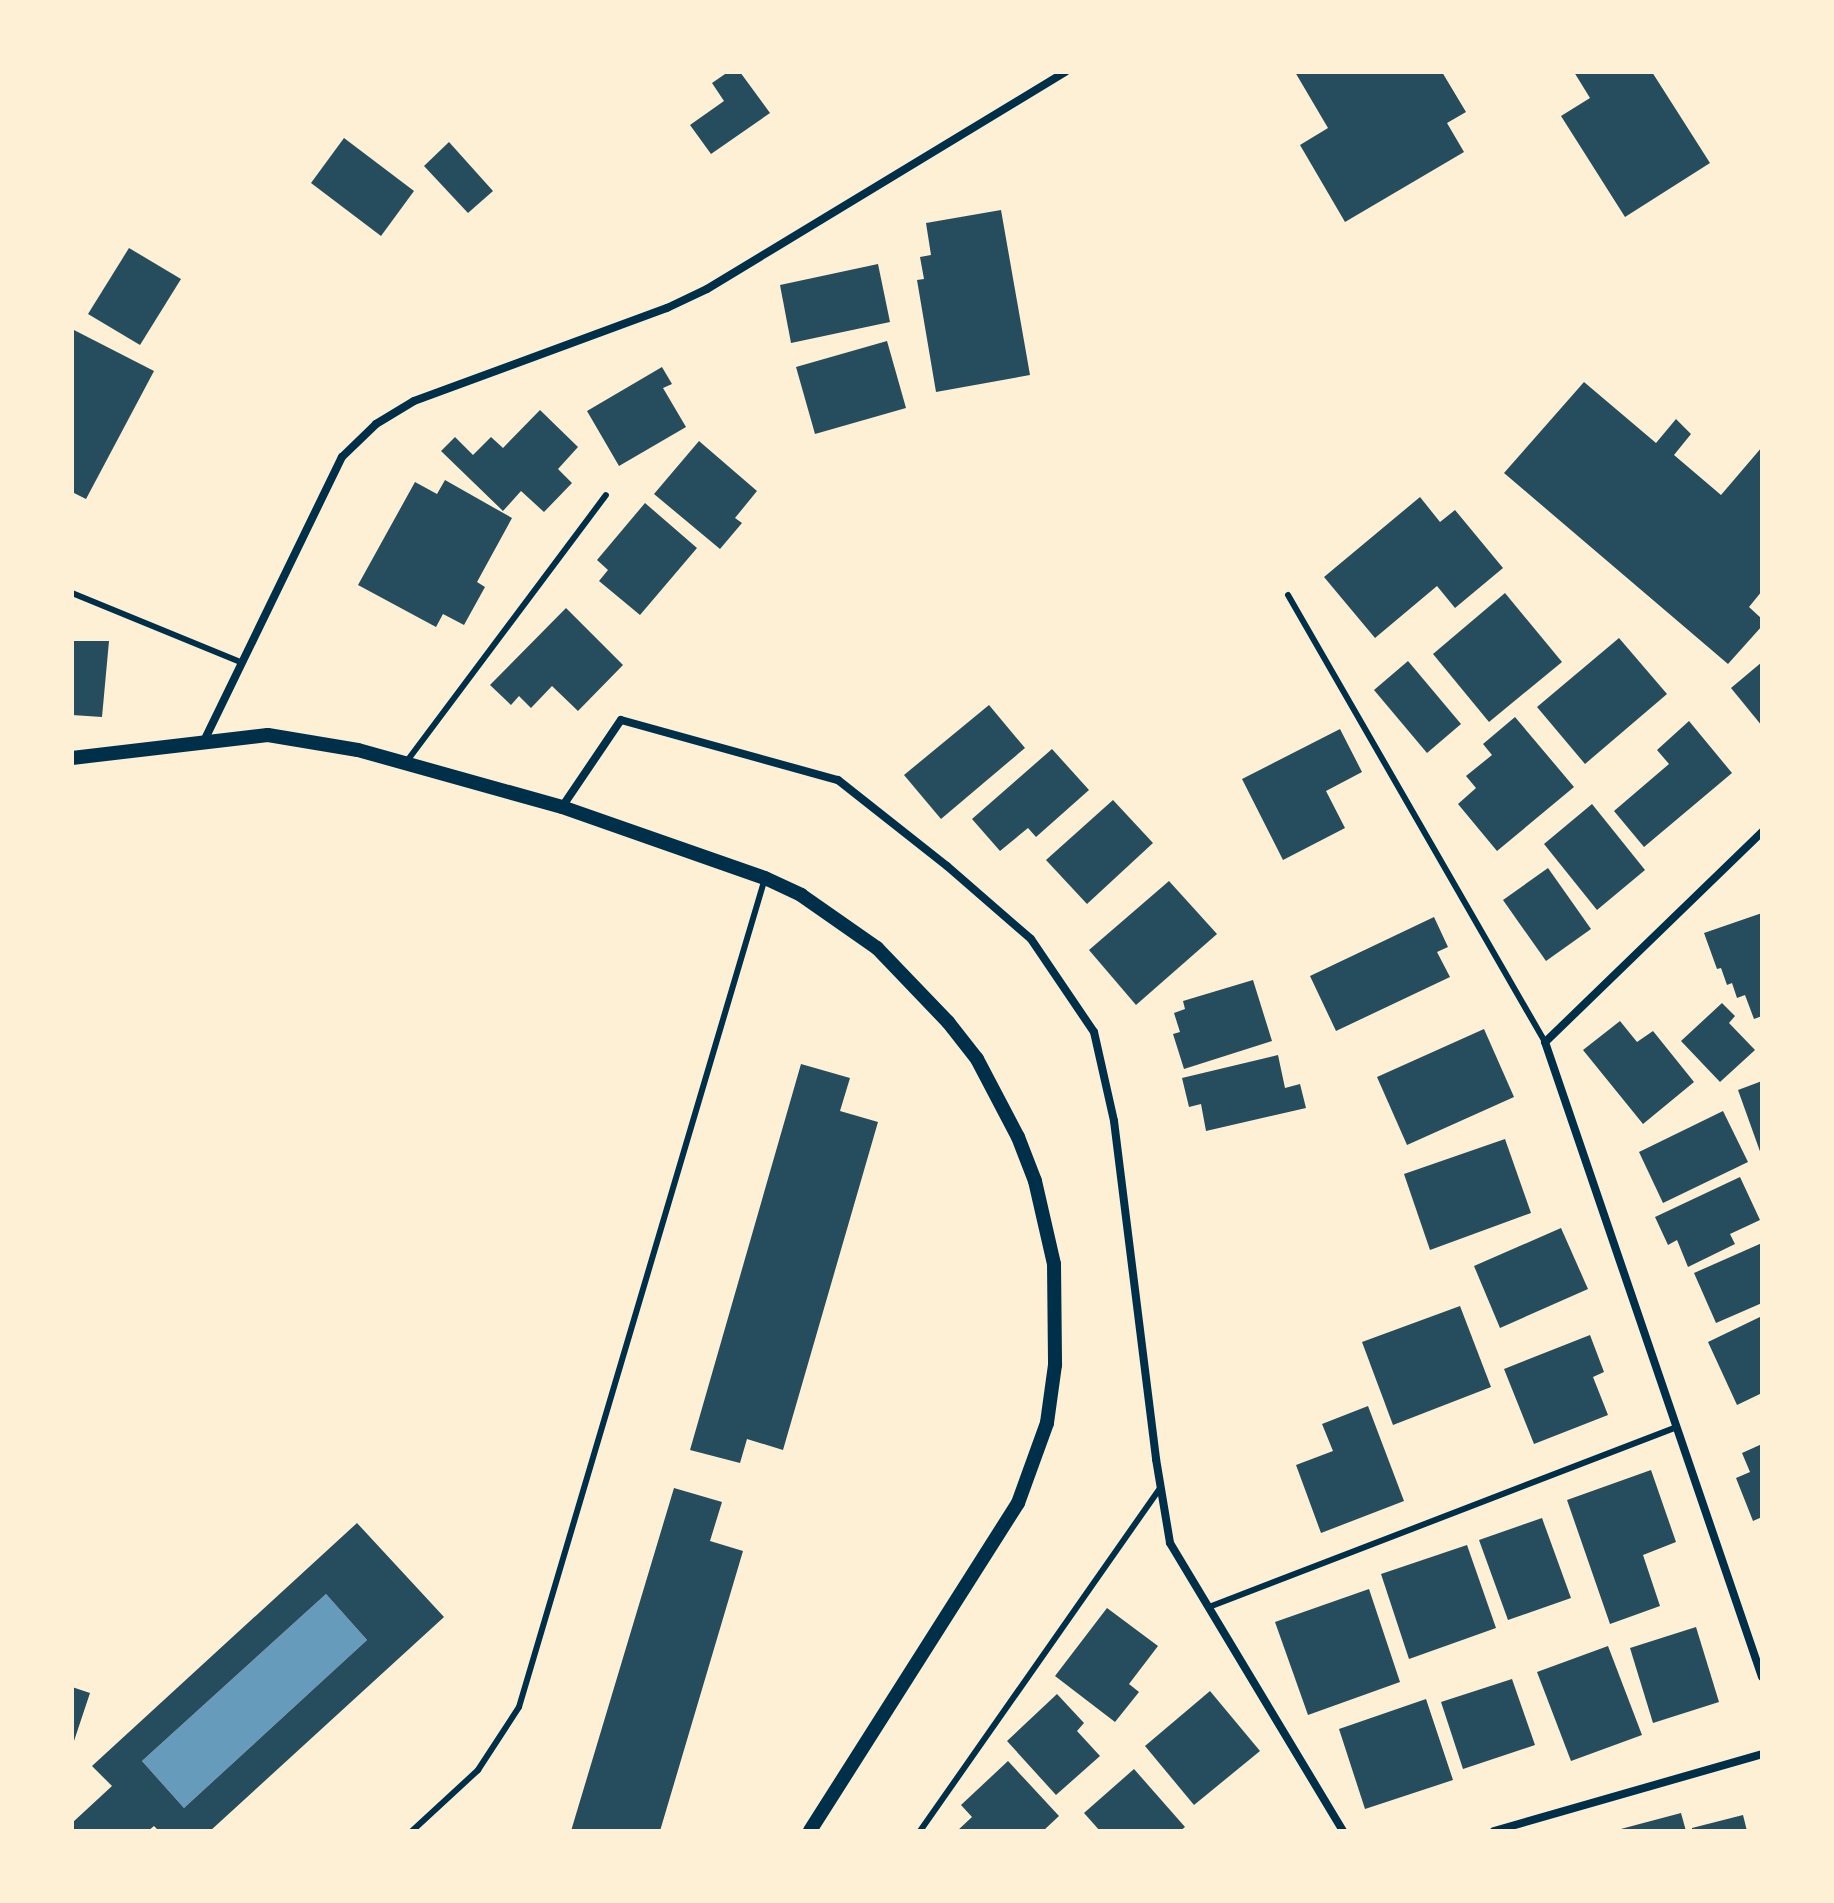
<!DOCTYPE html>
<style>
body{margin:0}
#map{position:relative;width:1834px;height:1903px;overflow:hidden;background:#fdf0d5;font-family:"IBM Plex Sans",sans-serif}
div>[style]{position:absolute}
.water>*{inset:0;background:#669bbc}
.building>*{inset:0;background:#264d5e}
.service>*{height:6px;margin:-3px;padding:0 3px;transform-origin:3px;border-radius:3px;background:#003049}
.minor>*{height:8px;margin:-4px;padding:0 4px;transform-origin:4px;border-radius:4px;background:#003049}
.tertiary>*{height:14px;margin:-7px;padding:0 7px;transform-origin:7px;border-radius:7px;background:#003049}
span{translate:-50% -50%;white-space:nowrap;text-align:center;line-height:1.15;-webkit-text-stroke:6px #fdf0d5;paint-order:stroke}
.frame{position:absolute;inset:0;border:74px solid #fdf0d5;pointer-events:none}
</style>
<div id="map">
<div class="water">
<div style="clip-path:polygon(326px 1594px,367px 1640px,184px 1808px,142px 1761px)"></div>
</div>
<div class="building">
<div style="clip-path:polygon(728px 72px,740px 72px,770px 113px,711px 154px,690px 125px,724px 101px,712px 83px)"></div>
<div style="clip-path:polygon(1295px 72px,1442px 72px,1466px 112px,1447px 123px,1464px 152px,1345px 222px,1300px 145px,1328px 128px)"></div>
<div style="clip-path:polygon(1574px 72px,1652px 72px,1710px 163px,1625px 217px,1561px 116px,1590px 98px)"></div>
<div style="clip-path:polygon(344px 138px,414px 191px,381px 236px,311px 183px)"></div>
<div style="clip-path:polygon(449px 142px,493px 191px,468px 213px,424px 166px)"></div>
<div style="clip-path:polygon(1001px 210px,1030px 375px,936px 392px,917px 280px,924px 279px,920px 257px,931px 255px,926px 223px)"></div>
<div style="clip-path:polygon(129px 248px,181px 279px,140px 345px,88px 314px)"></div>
<div style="clip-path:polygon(878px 264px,890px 322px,791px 343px,780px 285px)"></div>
<div style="clip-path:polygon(72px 329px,154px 371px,86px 499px,72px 492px)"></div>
<div style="clip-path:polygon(887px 341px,906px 408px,815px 434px,796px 367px)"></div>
<div style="clip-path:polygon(662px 367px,672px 384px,663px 388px,686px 427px,619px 466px,587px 411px)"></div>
<div style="clip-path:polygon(1584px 382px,1656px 443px,1676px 419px,1691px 434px,1674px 455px,1721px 495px,1762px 447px,1762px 591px,1749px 607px,1762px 619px,1762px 626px,1728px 664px,1504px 473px)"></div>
<div style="clip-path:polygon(540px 410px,578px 447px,558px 469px,572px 483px,544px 512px,521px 491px,503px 511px,441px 451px,455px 437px,473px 455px,491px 437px,503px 448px)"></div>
<div style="clip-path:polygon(699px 441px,757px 491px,735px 518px,742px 523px,720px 549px,654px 494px)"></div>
<div style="clip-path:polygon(445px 480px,512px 518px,477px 582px,485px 587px,464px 625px,443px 614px,436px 627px,358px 585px,415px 482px,437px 494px)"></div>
<div style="clip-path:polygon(1420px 497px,1440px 522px,1455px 510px,1503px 568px,1455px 608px,1437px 586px,1375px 638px,1324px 577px)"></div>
<div style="clip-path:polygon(645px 503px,697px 548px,640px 615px,599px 581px,608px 570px,597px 560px)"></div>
<div style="clip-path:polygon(1505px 593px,1562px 662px,1489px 722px,1433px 654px)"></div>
<div style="clip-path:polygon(566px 608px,623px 665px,578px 711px,552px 686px,531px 708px,519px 696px,511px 705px,490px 685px)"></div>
<div style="clip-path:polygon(1619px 638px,1667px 694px,1585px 764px,1537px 707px)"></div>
<div style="clip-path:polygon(72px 641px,109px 641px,102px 717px,72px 715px)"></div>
<div style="clip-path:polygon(1408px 661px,1461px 724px,1427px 753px,1374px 690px)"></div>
<div style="clip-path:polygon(1762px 662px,1762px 726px,1731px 688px)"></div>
<div style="clip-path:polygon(989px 705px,1025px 748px,941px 819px,904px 775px)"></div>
<div style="clip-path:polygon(1515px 717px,1574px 787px,1497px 851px,1458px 804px,1476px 788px,1466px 776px,1492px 755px,1483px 744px)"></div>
<div style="clip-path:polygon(1689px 721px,1732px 773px,1644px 847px,1614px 811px,1669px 764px,1657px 750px)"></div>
<div style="clip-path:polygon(1340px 729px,1362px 772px,1326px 791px,1345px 828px,1283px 860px,1242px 779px)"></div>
<div style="clip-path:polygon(1052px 749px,1089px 790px,1036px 837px,1028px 828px,1000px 851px,972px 819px)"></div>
<div style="clip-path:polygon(1113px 800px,1153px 843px,1087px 904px,1046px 860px)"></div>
<div style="clip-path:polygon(1592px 804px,1645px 870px,1597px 910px,1544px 844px)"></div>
<div style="clip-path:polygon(1548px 868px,1591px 929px,1546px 961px,1503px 900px)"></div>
<div style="clip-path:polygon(1169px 881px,1217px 934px,1136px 1005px,1089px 950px)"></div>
<div style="clip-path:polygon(1762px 913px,1762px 1016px,1754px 1019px,1745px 995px,1737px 998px,1732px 983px,1727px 985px,1721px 968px,1717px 969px,1704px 933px)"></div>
<div style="clip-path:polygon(1434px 917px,1448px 947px,1437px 952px,1450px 977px,1336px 1031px,1310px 976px)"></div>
<div style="clip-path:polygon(1253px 980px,1272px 1041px,1184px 1069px,1173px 1034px,1180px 1032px,1174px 1013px,1185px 1009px,1183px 1001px)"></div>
<div style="clip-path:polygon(1722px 1003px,1735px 1016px,1729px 1023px,1755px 1050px,1720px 1082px,1681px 1041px)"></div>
<div style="clip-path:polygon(1620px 1021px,1637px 1042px,1653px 1031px,1694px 1082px,1643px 1124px,1583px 1050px)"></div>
<div style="clip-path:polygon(1484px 1029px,1514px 1097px,1407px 1145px,1377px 1077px)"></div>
<div style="clip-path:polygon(1278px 1055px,1285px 1088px,1300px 1084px,1306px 1108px,1206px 1131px,1201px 1104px,1189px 1107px,1182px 1078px)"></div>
<div style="clip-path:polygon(801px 1064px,850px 1078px,840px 1111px,878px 1122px,783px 1450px,747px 1439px,740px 1463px,690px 1450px)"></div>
<div style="clip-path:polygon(1762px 1081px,1762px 1157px,1738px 1090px)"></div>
<div style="clip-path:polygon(1723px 1111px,1748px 1162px,1663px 1203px,1639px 1152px)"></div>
<div style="clip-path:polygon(1505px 1139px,1531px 1213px,1430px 1250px,1404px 1174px)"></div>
<div style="clip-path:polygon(1740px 1177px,1760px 1220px,1730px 1234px,1735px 1244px,1688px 1267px,1677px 1240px,1668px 1245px,1655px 1217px)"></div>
<div style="clip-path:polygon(1561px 1228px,1588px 1289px,1500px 1328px,1474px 1266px)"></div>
<div style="clip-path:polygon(1762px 1243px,1762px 1303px,1716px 1323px,1694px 1273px)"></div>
<div style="clip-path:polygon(1460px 1306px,1491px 1387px,1393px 1425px,1362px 1342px)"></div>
<div style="clip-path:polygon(1762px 1316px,1762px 1393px,1737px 1405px,1708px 1342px)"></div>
<div style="clip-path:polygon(1590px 1335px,1604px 1372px,1593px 1377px,1608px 1415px,1534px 1444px,1504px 1369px)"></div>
<div style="clip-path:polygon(1368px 1406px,1404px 1501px,1321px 1533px,1296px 1465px,1333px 1451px,1322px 1424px)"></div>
<div style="clip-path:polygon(1762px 1444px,1762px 1517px,1753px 1521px,1736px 1478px,1750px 1472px,1742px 1453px)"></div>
<div style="clip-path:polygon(1651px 1470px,1676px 1542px,1643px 1555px,1660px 1606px,1610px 1624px,1567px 1500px)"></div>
<div style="clip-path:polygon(674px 1488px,722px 1502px,710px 1541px,743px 1551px,660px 1831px,571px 1831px)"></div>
<div style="clip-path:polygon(1542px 1518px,1571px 1598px,1508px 1620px,1479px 1540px)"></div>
<div style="clip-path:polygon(evenodd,357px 1523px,444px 1617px,210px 1831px,159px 1831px,154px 1826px,148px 1831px,72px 1831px,72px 1823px,112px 1786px,92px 1766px,357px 1523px,326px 1594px,367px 1640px,184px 1808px,142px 1761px,326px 1594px)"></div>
<div style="clip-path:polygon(1467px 1545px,1496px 1628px,1409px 1659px,1381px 1574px)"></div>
<div style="clip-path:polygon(1369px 1589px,1400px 1682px,1308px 1715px,1275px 1622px)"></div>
<div style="clip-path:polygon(1107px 1608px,1158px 1646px,1129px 1684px,1139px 1692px,1115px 1722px,1055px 1676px)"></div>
<div style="clip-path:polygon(1696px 1627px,1719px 1702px,1653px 1723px,1630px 1648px)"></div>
<div style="clip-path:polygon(1608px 1646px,1642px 1735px,1571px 1761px,1537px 1672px)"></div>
<div style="clip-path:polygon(1512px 1679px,1535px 1745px,1463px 1769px,1441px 1702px)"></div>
<div style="clip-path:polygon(72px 1687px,90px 1693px,73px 1744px,72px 1743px)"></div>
<div style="clip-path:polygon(1210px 1691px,1260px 1751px,1194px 1805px,1145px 1746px)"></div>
<div style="clip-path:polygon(1057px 1694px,1084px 1723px,1077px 1731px,1100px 1756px,1056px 1795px,1007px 1741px)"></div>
<div style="clip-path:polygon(1426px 1699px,1453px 1780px,1365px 1809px,1339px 1729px)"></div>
<div style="clip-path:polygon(1008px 1761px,1059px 1816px,1043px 1831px,957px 1831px,972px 1817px,961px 1805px)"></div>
<div style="clip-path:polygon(1134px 1769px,1185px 1827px,1180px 1831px,1100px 1831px,1084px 1813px)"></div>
<div style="clip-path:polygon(1681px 1813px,1686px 1831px,1617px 1831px,1617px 1830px)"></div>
<div style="clip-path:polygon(1743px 1815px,1747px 1831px,1692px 1831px,1692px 1828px)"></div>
</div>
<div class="service">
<div style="left:72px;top:593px;width:182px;rotate:22.3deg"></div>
<div style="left:1288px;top:595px;width:516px;rotate:60.1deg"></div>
<div style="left:407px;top:761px;width:332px;rotate:-53.2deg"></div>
<div style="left:1209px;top:1607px;width:501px;rotate:-21.04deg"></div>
<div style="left:412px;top:1831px;width:90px;rotate:-42.7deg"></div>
<div style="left:478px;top:1770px;width:75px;rotate:-56.9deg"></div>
<div style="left:519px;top:1707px;width:865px;rotate:-73.47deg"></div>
<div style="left:920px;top:1831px;width:420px;rotate:-55deg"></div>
</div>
<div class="minor">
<div style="left:203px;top:743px;width:318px;rotate:-64.1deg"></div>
<div style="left:342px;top:457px;width:47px;rotate:-44.1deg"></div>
<div style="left:376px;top:424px;width:44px;rotate:-31.2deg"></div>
<div style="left:414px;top:401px;width:270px;rotate:-20.2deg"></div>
<div style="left:667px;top:308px;width:44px;rotate:-25.4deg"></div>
<div style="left:707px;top:289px;width:419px;rotate:-31.2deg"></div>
<div style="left:562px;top:807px;width:105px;rotate:-55.9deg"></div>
<div style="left:621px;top:720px;width:225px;rotate:15.5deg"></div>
<div style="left:838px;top:780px;width:139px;rotate:38.3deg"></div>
<div style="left:947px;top:866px;width:111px;rotate:41deg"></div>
<div style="left:1031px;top:939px;width:112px;rotate:55.9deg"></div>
<div style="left:1094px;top:1032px;width:91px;rotate:77.3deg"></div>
<div style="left:1114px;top:1121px;width:341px;rotate:82.9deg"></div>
<div style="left:1156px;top:1459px;width:85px;rotate:80.5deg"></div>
<div style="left:1170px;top:1543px;width:336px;rotate:59deg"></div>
<div style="left:1762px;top:832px;width:302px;rotate:135.9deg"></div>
<div style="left:1545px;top:1042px;width:671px;rotate:71.13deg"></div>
<div style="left:1494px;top:1831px;width:279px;rotate:-16deg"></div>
</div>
<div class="tertiary">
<div style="left:72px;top:758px;width:197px;rotate:-6.7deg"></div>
<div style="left:268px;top:735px;width:91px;rotate:9.5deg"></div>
<div style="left:358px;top:750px;width:212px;rotate:15.6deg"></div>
<div style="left:562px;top:807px;width:215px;rotate:19.3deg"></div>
<div style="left:765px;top:878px;width:40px;rotate:25deg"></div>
<div style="left:801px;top:895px;width:93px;rotate:34.9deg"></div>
<div style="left:877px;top:948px;width:103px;rotate:46.2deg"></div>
<div style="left:948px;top:1022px;width:47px;rotate:51.9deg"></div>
<div style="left:977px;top:1059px;width:88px;rotate:62.3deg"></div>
<div style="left:1018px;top:1137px;width:47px;rotate:68.9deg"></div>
<div style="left:1035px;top:1181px;width:85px;rotate:77.1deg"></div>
<div style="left:1054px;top:1264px;width:101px;rotate:89.4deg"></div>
<div style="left:1055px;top:1365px;width:59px;rotate:97.9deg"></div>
<div style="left:1047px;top:1423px;width:85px;rotate:109.9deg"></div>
<div style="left:1018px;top:1503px;width:388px;rotate:122.4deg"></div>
</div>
<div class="frame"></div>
</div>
